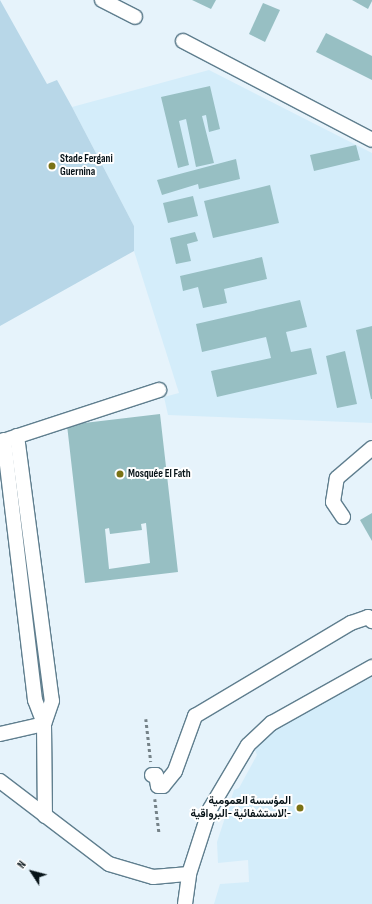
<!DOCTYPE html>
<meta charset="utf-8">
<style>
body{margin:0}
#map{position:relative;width:372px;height:904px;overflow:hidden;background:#e6f3fb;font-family:"Sofia Sans Condensed",Vazirmatn,sans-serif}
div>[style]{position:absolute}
.built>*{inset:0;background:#d4edfa}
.green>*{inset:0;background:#b8d7e8}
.building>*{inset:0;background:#97bfc3}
.path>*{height:2.5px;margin-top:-1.25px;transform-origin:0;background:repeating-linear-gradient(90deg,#758288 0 3px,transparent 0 6px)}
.roads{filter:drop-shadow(1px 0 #5f7e8e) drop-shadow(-1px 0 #5f7e8e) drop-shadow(0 1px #5f7e8e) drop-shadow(0 -1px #5f7e8e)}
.minor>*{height:14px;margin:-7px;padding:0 7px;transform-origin:7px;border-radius:7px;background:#fff}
.dots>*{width:11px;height:11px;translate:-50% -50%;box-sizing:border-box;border:2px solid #fff;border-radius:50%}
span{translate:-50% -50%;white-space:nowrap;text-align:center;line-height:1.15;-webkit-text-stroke:4px #fff;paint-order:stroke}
.poi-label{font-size:11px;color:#071318;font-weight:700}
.left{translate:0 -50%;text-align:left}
.right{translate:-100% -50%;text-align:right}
.north{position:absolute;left:12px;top:852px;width:40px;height:40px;-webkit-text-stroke:3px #fff;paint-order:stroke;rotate:306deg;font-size:11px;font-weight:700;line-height:16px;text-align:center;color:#071318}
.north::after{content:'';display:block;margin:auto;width:14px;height:18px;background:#071318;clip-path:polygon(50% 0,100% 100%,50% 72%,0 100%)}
</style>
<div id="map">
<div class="built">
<div style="clip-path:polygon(209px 70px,372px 153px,372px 423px,168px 415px,164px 397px,179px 393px,134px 251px,134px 226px,72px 107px)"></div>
<div style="clip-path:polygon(372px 677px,372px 904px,214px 904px,220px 884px,249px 882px,248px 860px,218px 863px,217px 842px,234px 790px,239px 788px,257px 755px,253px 745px,275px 727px)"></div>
</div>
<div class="green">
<div style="clip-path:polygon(0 0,47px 84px,57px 80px,72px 107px,134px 226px,134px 251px,0 326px)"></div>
</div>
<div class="building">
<div style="clip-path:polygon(192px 0,216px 0,211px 9px)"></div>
<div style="clip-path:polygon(352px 0,372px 0,372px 1px,368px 9px)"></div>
<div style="clip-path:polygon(263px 3px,280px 10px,265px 42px,249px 34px)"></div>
<div style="clip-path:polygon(326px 33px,372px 56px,372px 80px,316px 52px)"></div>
<div style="clip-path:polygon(210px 86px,220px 129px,209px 132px,206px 115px,202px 116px,214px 163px,196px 167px,186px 119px,179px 121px,189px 165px,178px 168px,161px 97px)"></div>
<div style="clip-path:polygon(356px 145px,360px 160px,314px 171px,310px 155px)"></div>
<div style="clip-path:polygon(236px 159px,240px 179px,199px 189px,198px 184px,162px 195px,157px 180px)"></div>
<div style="clip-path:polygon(270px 185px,279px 223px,213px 238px,204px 201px)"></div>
<div style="clip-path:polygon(193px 196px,198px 216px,168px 223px,163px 203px)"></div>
<div style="clip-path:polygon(195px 232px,198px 241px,187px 244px,191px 261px,176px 264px,170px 238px)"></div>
<div style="clip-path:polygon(262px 257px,267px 279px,224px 289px,227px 303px,203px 308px,198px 287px,183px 291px,180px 276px)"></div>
<div style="clip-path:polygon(300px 300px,307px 327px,286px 332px,291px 352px,311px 348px,317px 374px,217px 397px,211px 371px,271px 358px,266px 337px,202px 352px,196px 324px)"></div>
<div style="clip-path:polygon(372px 326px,372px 399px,371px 399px,356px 330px)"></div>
<div style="clip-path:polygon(345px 351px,357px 404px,337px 408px,326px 356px)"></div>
<div style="clip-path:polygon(evenodd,160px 414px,178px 572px,85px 583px,67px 425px,160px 414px,146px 523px,150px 563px,109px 569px,105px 529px,109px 528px,110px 534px,142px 530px,141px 524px,146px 523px)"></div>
<div style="clip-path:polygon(372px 513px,372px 541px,360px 520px)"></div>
</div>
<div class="path">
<div style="left:146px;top:719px;width:43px;rotate:83.4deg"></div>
<div style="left:155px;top:799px;width:35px;rotate:83deg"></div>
</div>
<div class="roads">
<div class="minor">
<div style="left:102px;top:0;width:37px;rotate:27deg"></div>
<div style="left:183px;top:41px;width:213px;rotate:27.6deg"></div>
<div style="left:17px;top:436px;width:267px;rotate:82.5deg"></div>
<div style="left:52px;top:701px;width:24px;rotate:109deg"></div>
<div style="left:9px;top:439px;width:158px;rotate:-18.1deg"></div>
<div style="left:4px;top:440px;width:262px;rotate:83.2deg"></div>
<div style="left:35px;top:700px;width:26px;rotate:69deg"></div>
<div style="left:343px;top:517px;width:18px;rotate:-124deg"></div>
<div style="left:333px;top:502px;width:24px;rotate:-81deg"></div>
<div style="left:337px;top:478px;width:46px;rotate:-40.6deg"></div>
<div style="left:0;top:734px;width:45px;rotate:-12.8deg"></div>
<div style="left:44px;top:724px;width:92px;rotate:89.4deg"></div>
<div style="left:152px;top:775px;width:4px"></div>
<div style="left:156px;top:775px;width:11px;rotate:80deg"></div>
<div style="left:158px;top:786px;width:5px"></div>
<div style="left:163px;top:786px;width:19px;rotate:-51deg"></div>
<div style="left:175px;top:771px;width:59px;rotate:-70deg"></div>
<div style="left:195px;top:716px;width:182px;rotate:-30.8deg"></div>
<div style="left:351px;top:623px;width:18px;rotate:-19deg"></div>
<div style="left:368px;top:617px;width:6px;rotate:45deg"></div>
<div style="left:0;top:781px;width:137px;rotate:37.3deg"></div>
<div style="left:109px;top:864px;width:46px;rotate:16.5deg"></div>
<div style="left:153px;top:877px;width:36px;rotate:-5deg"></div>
<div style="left:185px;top:904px;width:30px;rotate:-82deg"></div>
<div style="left:189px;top:874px;width:68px;rotate:-72.1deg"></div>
<div style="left:210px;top:809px;width:74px;rotate:-59.3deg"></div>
<div style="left:248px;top:745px;width:33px;rotate:-43deg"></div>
<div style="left:272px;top:723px;width:115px;rotate:-29.2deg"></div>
</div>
</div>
<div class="dots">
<div style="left:52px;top:166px;background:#7a7215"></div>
<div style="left:120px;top:474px;background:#7a7215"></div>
<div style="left:300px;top:808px;background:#7a7215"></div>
</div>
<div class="poi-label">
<span class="left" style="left:60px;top:166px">Stade Fergani<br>Guernina</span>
<span class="left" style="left:128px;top:474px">Mosquée El Fath</span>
<span class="right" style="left:291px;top:808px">المؤسسة العمومية<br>الاستشفائية -البرواقية-</span>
</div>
<div class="north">N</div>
</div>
